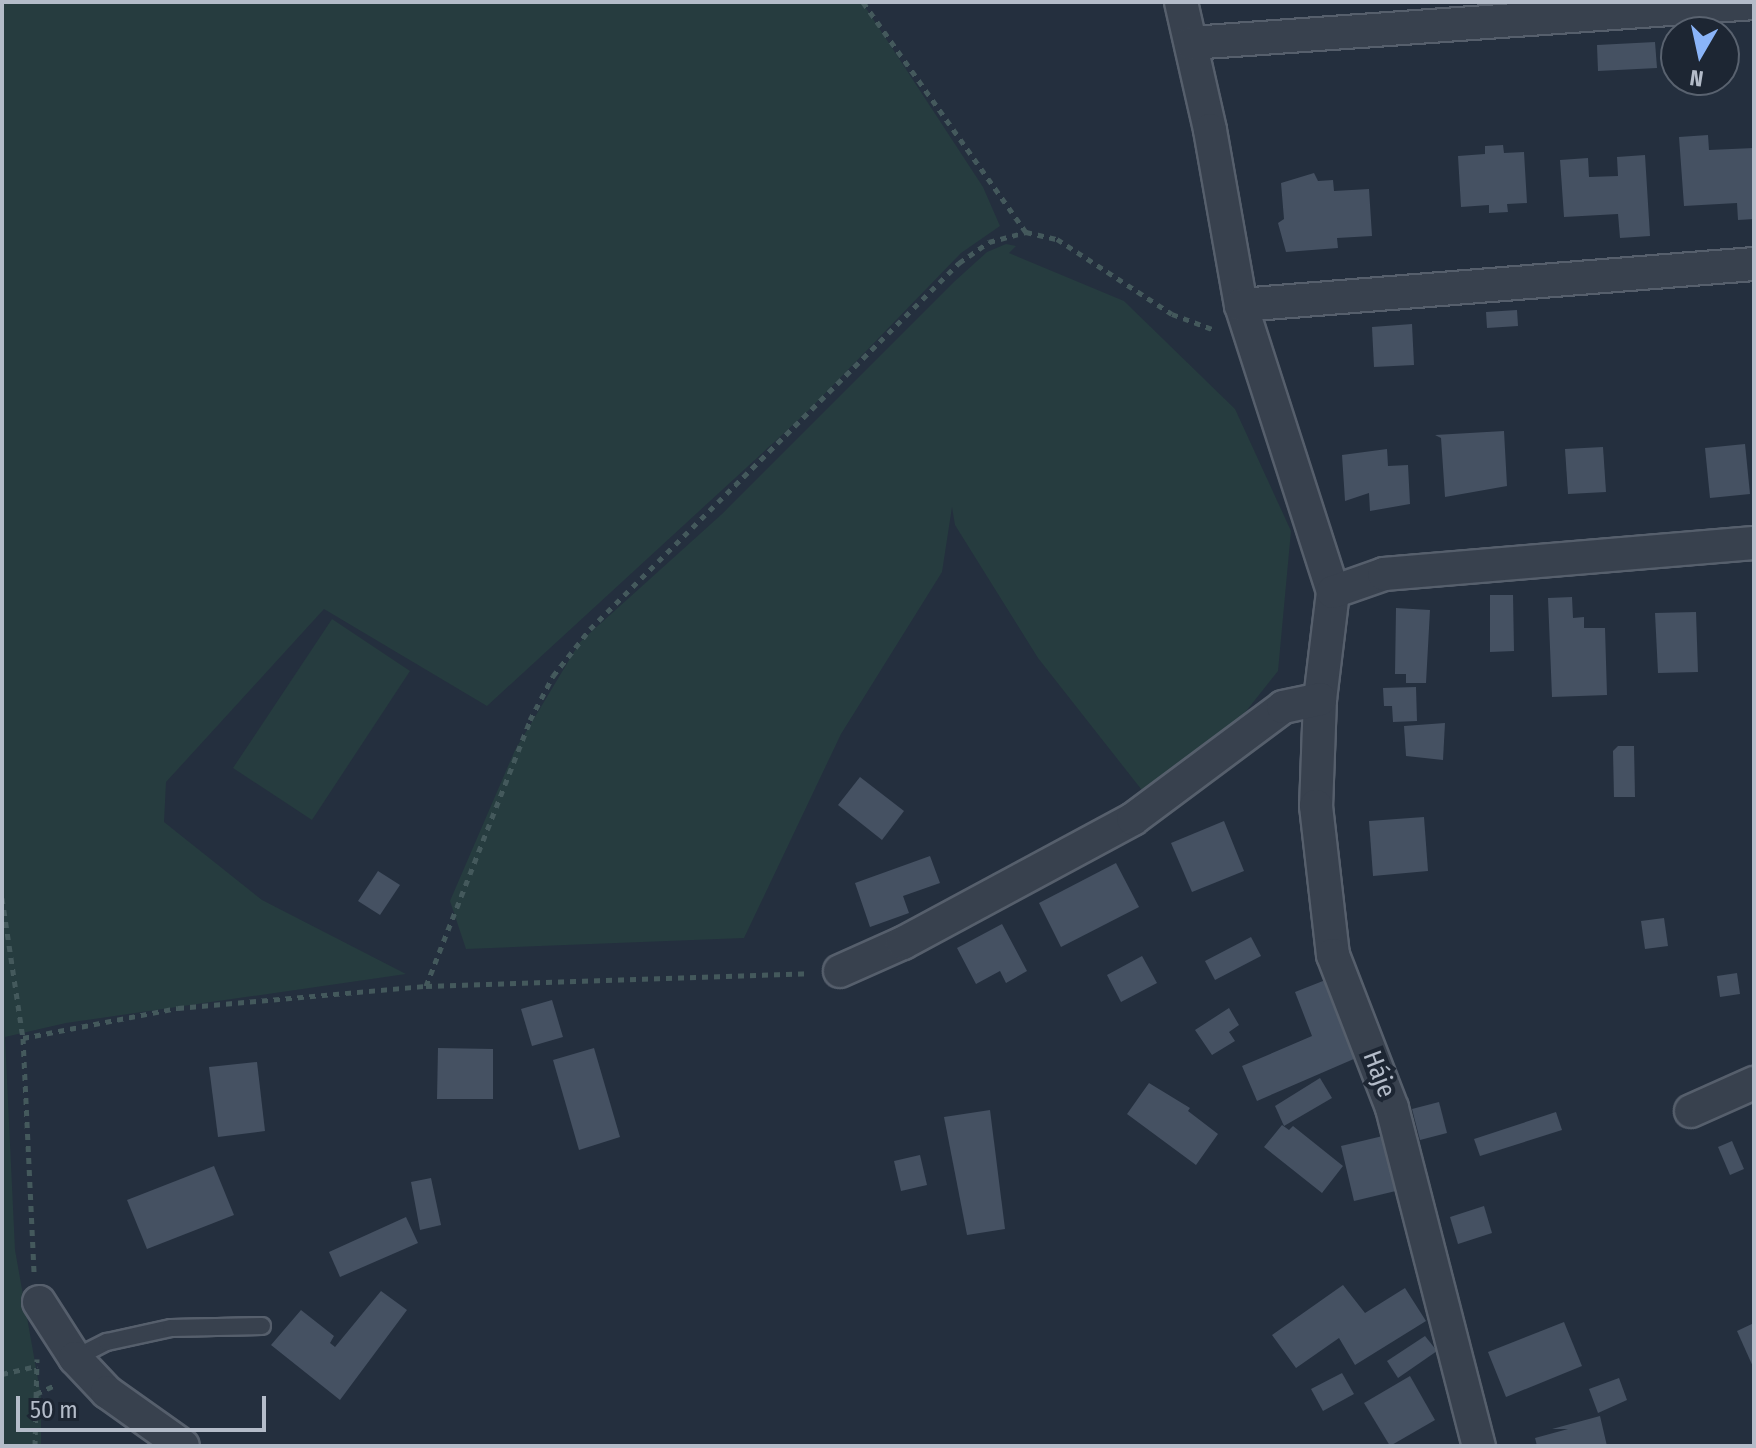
<!DOCTYPE html>
<meta charset="utf-8">
<style>
body{margin:0}
#map{position:relative;width:1756px;height:1448px;overflow:hidden;background:#242f3e;font-family:"Fira Sans Condensed",sans-serif}
div>[style]{position:absolute}
.green>*{inset:0;background:#263c3f}
.building>*{inset:0;background:#455162}
.path>*{height:5px;margin-top:-2.5px;transform-origin:0;background:repeating-linear-gradient(90deg,#44595c 0 6px,transparent 0 12px)}
.roads{filter:drop-shadow(2px 0 #565f6c) drop-shadow(-2px 0 #565f6c) drop-shadow(0 2px #565f6c) drop-shadow(0 -2px #565f6c)}
.service>*{height:16px;margin:-8px;padding:0 8px;transform-origin:8px;border-radius:8px;background:#38414e}
.minor>*{height:32px;margin:-16px;padding:0 16px;transform-origin:16px;border-radius:16px;background:#38414e}
span{translate:-50% -50%;white-space:nowrap;text-align:center;line-height:1.15;-webkit-text-stroke:8px #1d2633;paint-order:stroke}
.street-label{font-size:26px;color:#b4bcc9}
.frame{position:absolute;inset:0;border:4px solid #b4bcc9;pointer-events:none}
.north{position:absolute;left:1660px;top:16px;width:80px;height:80px;box-sizing:border-box;background:#1d2633;border:2px solid #59626f;border-radius:50%;rotate:189deg;font-size:22px;font-weight:700;line-height:32px;text-align:center;color:#b4bcc9}
.north::after{content:'';display:block;margin:auto;width:28px;height:36px;background:#8ab4f8;clip-path:polygon(50% 0,100% 100%,50% 72%,0 100%)}
.scale{position:absolute;left:16px;top:1396px;width:250px;height:36px;box-sizing:border-box;border:4px solid #b4bcc9;border-top:0;padding-left:10px;font-size:24px;line-height:28px;white-space:nowrap;color:#b4bcc9;-webkit-text-stroke:6px #1d2633;paint-order:stroke}
</style>
<div id="map">
<div class="green">
<div style="clip-path:polygon(2px 2px,862px 2px,983px 187px,1000px 226px,961px 253px,808px 411px,487px 706px,324px 609px,166px 782px,164px 822px,262px 900px,406px 974px,66px 1023px,5px 1037px,15px 1250px,41px 1396px,41px 1446px,2px 1446px)"></div>
<div style="clip-path:polygon(1006px 244px,1016px 246px,1009px 253px,1124px 301px,1235px 409px,1291px 531px,1278px 671px,1228px 734px,1152px 803px,1038px 658px,955px 525px,952px 507px,942px 572px,841px 734px,744px 938px,466px 949px,450px 901px,515px 750px,580px 642px,722px 514px,955px 281px,987px 252px)"></div>
<div style="clip-path:polygon(332px 619px,410px 671px,312px 820px,233px 768px)"></div>
</div>
<div class="building">
<div style="clip-path:polygon(1655px 42px,1657px 68px,1598px 71px,1597px 45px)"></div>
<div style="clip-path:polygon(1708px 135px,1709px 150px,1754px 148px,1754px 219px,1738px 220px,1737px 203px,1684px 206px,1679px 137px)"></div>
<div style="clip-path:polygon(1503px 145px,1504px 153px,1524px 152px,1527px 203px,1507px 204px,1508px 212px,1489px 213px,1489px 205px,1461px 207px,1458px 156px,1485px 154px,1485px 146px)"></div>
<div style="clip-path:polygon(1645px 155px,1650px 236px,1620px 238px,1618px 214px,1564px 217px,1560px 160px,1588px 158px,1589px 177px,1618px 176px,1617px 157px)"></div>
<div style="clip-path:polygon(1314px 173px,1318px 181px,1333px 180px,1334px 191px,1369px 189px,1372px 236px,1337px 238px,1338px 248px,1286px 252px,1278px 223px,1284px 219px,1281px 183px)"></div>
<div style="clip-path:polygon(1517px 310px,1518px 326px,1487px 328px,1486px 312px)"></div>
<div style="clip-path:polygon(1412px 324px,1414px 365px,1374px 367px,1372px 327px)"></div>
<div style="clip-path:polygon(1504px 431px,1507px 486px,1445px 497px,1441px 438px,1435px 435px)"></div>
<div style="clip-path:polygon(1745px 444px,1750px 494px,1710px 498px,1705px 448px)"></div>
<div style="clip-path:polygon(1603px 447px,1606px 492px,1568px 494px,1565px 449px)"></div>
<div style="clip-path:polygon(1387px 449px,1388px 466px,1408px 465px,1410px 504px,1370px 511px,1369px 493px,1345px 501px,1342px 455px)"></div>
<div style="clip-path:polygon(1490px 595px,1513px 595px,1514px 651px,1490px 652px)"></div>
<div style="clip-path:polygon(1572px 597px,1573px 618px,1584px 617px,1584px 628px,1605px 628px,1607px 695px,1552px 697px,1548px 598px)"></div>
<div style="clip-path:polygon(1396px 608px,1430px 610px,1426px 683px,1406px 683px,1406px 674px,1395px 674px)"></div>
<div style="clip-path:polygon(1696px 612px,1698px 672px,1658px 673px,1655px 613px)"></div>
<div style="clip-path:polygon(1416px 687px,1417px 721px,1393px 722px,1392px 706px,1384px 706px,1383px 688px)"></div>
<div style="clip-path:polygon(1445px 723px,1443px 760px,1406px 756px,1404px 726px)"></div>
<div style="clip-path:polygon(1618px 746px,1634px 746px,1635px 797px,1614px 797px,1613px 751px)"></div>
<div style="clip-path:polygon(860px 777px,904px 811px,882px 840px,838px 805px)"></div>
<div style="clip-path:polygon(1424px 817px,1428px 871px,1373px 876px,1369px 821px)"></div>
<div style="clip-path:polygon(1224px 821px,1244px 871px,1192px 892px,1171px 843px)"></div>
<div style="clip-path:polygon(930px 856px,940px 883px,903px 896px,909px 913px,870px 927px,855px 883px)"></div>
<div style="clip-path:polygon(1116px 863px,1139px 907px,1061px 947px,1039px 903px)"></div>
<div style="clip-path:polygon(378px 871px,400px 885px,380px 915px,358px 901px)"></div>
<div style="clip-path:polygon(1664px 918px,1668px 946px,1645px 949px,1641px 921px)"></div>
<div style="clip-path:polygon(1002px 924px,1027px 971px,1006px 983px,1000px 971px,976px 984px,957px 948px)"></div>
<div style="clip-path:polygon(1251px 937px,1261px 956px,1215px 980px,1205px 961px)"></div>
<div style="clip-path:polygon(1142px 956px,1157px 983px,1121px 1002px,1107px 975px)"></div>
<div style="clip-path:polygon(1737px 973px,1740px 994px,1720px 997px,1717px 976px)"></div>
<div style="clip-path:polygon(1328px 979px,1363px 1055px,1257px 1101px,1242px 1066px,1312px 1036px,1295px 992px)"></div>
<div style="clip-path:polygon(552px 1000px,563px 1037px,532px 1046px,521px 1009px)"></div>
<div style="clip-path:polygon(1229px 1008px,1239px 1025px,1229px 1032px,1235px 1041px,1212px 1055px,1195px 1030px)"></div>
<div style="clip-path:polygon(438px 1048px,493px 1049px,493px 1099px,437px 1099px)"></div>
<div style="clip-path:polygon(594px 1048px,620px 1137px,579px 1150px,553px 1060px)"></div>
<div style="clip-path:polygon(257px 1062px,265px 1131px,218px 1137px,209px 1067px)"></div>
<div style="clip-path:polygon(1320px 1078px,1332px 1098px,1284px 1126px,1275px 1106px)"></div>
<div style="clip-path:polygon(1149px 1083px,1190px 1108px,1188px 1111px,1218px 1134px,1196px 1165px,1127px 1114px)"></div>
<div style="clip-path:polygon(1439px 1102px,1447px 1133px,1420px 1140px,1412px 1109px)"></div>
<div style="clip-path:polygon(990px 1110px,1005px 1229px,967px 1235px,944px 1117px)"></div>
<div style="clip-path:polygon(1556px 1112px,1562px 1130px,1480px 1156px,1474px 1139px)"></div>
<div style="clip-path:polygon(1282px 1125px,1289px 1130px,1293px 1126px,1343px 1166px,1322px 1193px,1264px 1147px)"></div>
<div style="clip-path:polygon(1387px 1135px,1400px 1190px,1354px 1201px,1341px 1146px)"></div>
<div style="clip-path:polygon(1732px 1141px,1744px 1169px,1730px 1175px,1718px 1147px)"></div>
<div style="clip-path:polygon(920px 1155px,927px 1185px,901px 1191px,894px 1161px)"></div>
<div style="clip-path:polygon(214px 1166px,234px 1215px,147px 1249px,127px 1200px)"></div>
<div style="clip-path:polygon(431px 1178px,441px 1225px,420px 1230px,411px 1182px)"></div>
<div style="clip-path:polygon(1484px 1206px,1492px 1233px,1458px 1244px,1450px 1217px)"></div>
<div style="clip-path:polygon(406px 1217px,418px 1243px,340px 1277px,329px 1252px)"></div>
<div style="clip-path:polygon(1343px 1285px,1365px 1313px,1405px 1288px,1426px 1321px,1355px 1365px,1339px 1338px,1296px 1368px,1272px 1335px)"></div>
<div style="clip-path:polygon(381px 1291px,407px 1310px,340px 1400px,271px 1345px,301px 1310px,334px 1336px,330px 1343px,335px 1347px)"></div>
<div style="clip-path:polygon(1564px 1322px,1582px 1366px,1506px 1397px,1488px 1352px)"></div>
<div style="clip-path:polygon(1754px 1323px,1754px 1369px,1737px 1331px)"></div>
<div style="clip-path:polygon(1425px 1336px,1437px 1351px,1398px 1378px,1387px 1361px)"></div>
<div style="clip-path:polygon(1342px 1373px,1354px 1394px,1323px 1411px,1311px 1389px)"></div>
<div style="clip-path:polygon(1410px 1376px,1435px 1420px,1390px 1446px,1364px 1403px)"></div>
<div style="clip-path:polygon(1619px 1378px,1627px 1400px,1598px 1413px,1589px 1389px)"></div>
<div style="clip-path:polygon(1600px 1416px,1607px 1446px,1537px 1446px,1535px 1438px,1568px 1429px,1552px 1429px)"></div>
</div>
<div class="path">
<div style="left:863px;top:2px;width:282px;rotate:54.7deg"></div>
<div style="left:2px;top:898px;width:142px;rotate:81.5deg"></div>
<div style="left:23px;top:1038px;width:235px;rotate:87.3deg"></div>
<div style="left:426px;top:986px;width:286px;rotate:-68.6deg"></div>
<div style="left:530px;top:720px;width:50px;rotate:-62.4deg"></div>
<div style="left:553px;top:676px;width:60px;rotate:-51.8deg"></div>
<div style="left:590px;top:629px;width:520px;rotate:-44.77deg"></div>
<div style="left:959px;top:263px;width:37px;rotate:-35deg"></div>
<div style="left:989px;top:242px;width:38px;rotate:-15deg"></div>
<div style="left:1026px;top:232px;width:32px;rotate:13deg"></div>
<div style="left:1057px;top:239px;width:137px;rotate:33.1deg"></div>
<div style="left:1172px;top:314px;width:46px;rotate:20.4deg"></div>
<div style="left:23px;top:1038px;width:158px;rotate:-11deg"></div>
<div style="left:178px;top:1008px;width:249px;rotate:-5.1deg"></div>
<div style="left:426px;top:986px;width:384px;rotate:-1.9deg"></div>
<div style="left:2px;top:1374px;width:36px;rotate:-13deg"></div>
<div style="left:36px;top:1394px;width:23px;rotate:-25deg"></div>
<div style="left:35px;top:1446px;width:87px;rotate:-88.7deg"></div>
</div>
<div class="roads">
<div class="service">
<div style="left:75px;top:1358px;width:36px;rotate:-27deg"></div>
<div style="left:107px;top:1342px;width:66px;rotate:-12.3deg"></div>
<div style="left:171px;top:1328px;width:91px;rotate:-1.3deg"></div>
</div>
<div class="minor">
<div style="left:1181px;top:2px;width:131px;rotate:77.2deg"></div>
<div style="left:1210px;top:130px;width:178px;rotate:80deg"></div>
<div style="left:1241px;top:305px;width:301px;rotate:72.2deg"></div>
<div style="left:1333px;top:592px;width:108px;rotate:96.9deg"></div>
<div style="left:1320px;top:699px;width:107px;rotate:92.1deg"></div>
<div style="left:1316px;top:806px;width:150px;rotate:83.5deg"></div>
<div style="left:1333px;top:955px;width:164px;rotate:68.9deg"></div>
<div style="left:1392px;top:1108px;width:349px;rotate:75.6deg"></div>
<div style="left:1191px;top:43px;width:564px;rotate:-4.06deg"></div>
<div style="left:1241px;top:305px;width:515px;rotate:-4.57deg"></div>
<div style="left:1333px;top:592px;width:54px;rotate:-19.4deg"></div>
<div style="left:1384px;top:574px;width:371px;rotate:-4.8deg"></div>
<div style="left:840px;top:971px;width:69px;rotate:-24deg"></div>
<div style="left:903px;top:943px;width:261px;rotate:-28.3deg"></div>
<div style="left:1133px;top:819px;width:187px;rotate:-36.7deg"></div>
<div style="left:1283px;top:707px;width:38px;rotate:-12deg"></div>
<div style="left:1691px;top:1111px;width:69px;rotate:-24deg"></div>
<div style="left:39px;top:1302px;width:67px;rotate:57.3deg"></div>
<div style="left:75px;top:1358px;width:47px;rotate:46.7deg"></div>
<div style="left:107px;top:1392px;width:93px;rotate:35.4deg"></div>
</div>
</div>
<div class="street-label">
<span style="left:1379px;top:1074px;rotate:69deg">Háje</span>
</div>
<div class="frame"></div>
<div class="north">N</div>
<div class="scale">50 m</div>
</div>
